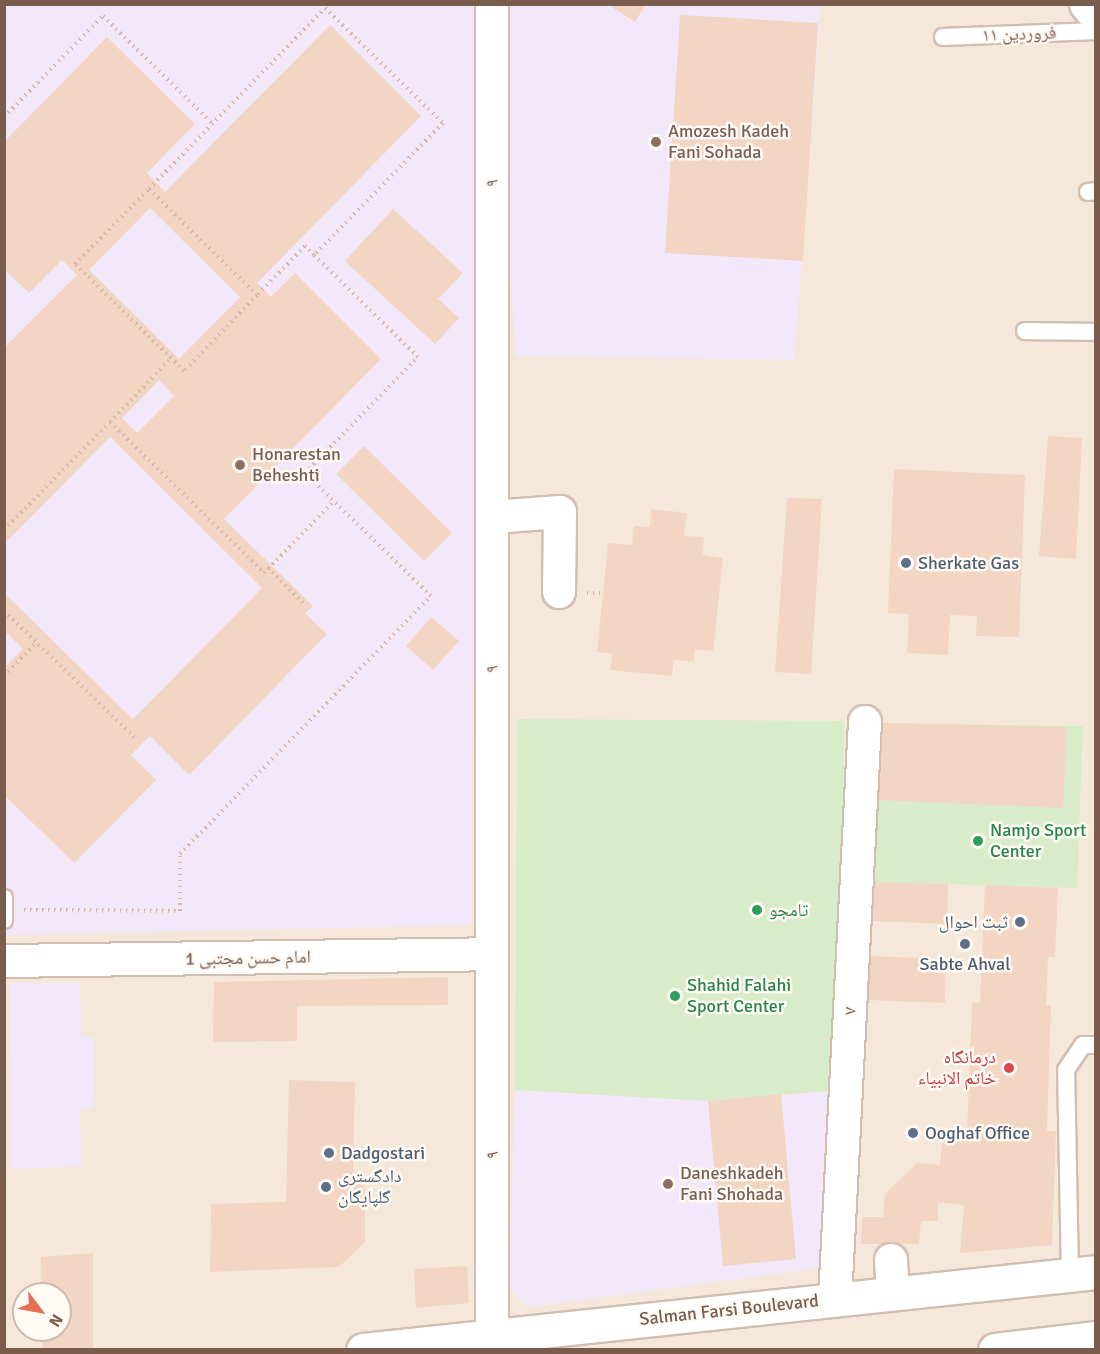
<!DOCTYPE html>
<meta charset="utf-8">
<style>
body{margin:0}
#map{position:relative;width:1100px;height:1354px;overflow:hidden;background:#fdf6ec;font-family:Signika,"Noto Naskh Arabic",sans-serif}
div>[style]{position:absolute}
.residential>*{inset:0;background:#f5e8da}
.education>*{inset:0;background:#f3e8fa}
.green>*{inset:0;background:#d8ecc9}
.building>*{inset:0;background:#f3d5c3}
.path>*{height:4px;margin-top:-2px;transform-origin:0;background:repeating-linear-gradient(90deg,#d9b8a5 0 1.5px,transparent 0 6px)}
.roads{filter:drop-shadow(2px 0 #d1beb0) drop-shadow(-2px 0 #d1beb0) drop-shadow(0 2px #d1beb0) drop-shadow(0 -2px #d1beb0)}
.lane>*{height:16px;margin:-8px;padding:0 8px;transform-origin:8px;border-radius:8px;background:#fff}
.street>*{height:32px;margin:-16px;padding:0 16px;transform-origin:16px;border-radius:16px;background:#fff}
.secondary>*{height:33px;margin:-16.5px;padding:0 16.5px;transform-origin:16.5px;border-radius:16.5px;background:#fff}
.dots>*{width:16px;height:16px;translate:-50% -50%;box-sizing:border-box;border:3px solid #fffaf3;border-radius:50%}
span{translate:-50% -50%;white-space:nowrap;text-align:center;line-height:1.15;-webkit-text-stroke:5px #fffaf3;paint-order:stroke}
.street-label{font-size:18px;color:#7a5c4d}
.education-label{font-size:18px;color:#785e54}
.left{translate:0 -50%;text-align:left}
.service-label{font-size:18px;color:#4e5e75}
.right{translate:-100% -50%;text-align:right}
.leisure-label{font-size:18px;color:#27864d}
.health-label{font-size:18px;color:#be3a42}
.frame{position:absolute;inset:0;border:6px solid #7a5c4d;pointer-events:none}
.north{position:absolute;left:12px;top:1282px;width:60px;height:60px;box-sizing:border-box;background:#fffaf3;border:2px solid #cabbb1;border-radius:50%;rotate:122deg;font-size:16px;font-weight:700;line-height:24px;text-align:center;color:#7a5c4d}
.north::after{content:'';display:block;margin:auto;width:21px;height:27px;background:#e76f51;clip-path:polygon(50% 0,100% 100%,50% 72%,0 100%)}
</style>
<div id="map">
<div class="residential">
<div style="clip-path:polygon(evenodd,5px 5px,1095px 5px,1095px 1349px,5px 1350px,5px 5px,24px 1294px,60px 1294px,60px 1330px,24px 1330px,24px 1294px)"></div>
</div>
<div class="education">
<div style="clip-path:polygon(4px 5px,478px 5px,471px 925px,5px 935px)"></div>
<div style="clip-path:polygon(492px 5px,821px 5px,794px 360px,516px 356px)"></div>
<div style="clip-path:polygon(10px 983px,80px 983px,81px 1037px,94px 1038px,93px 1108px,80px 1108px,81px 1166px,12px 1169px)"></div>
<div style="clip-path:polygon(515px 1090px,708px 1101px,827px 1091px,820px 1268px,528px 1307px,509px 1289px)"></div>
</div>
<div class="green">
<div style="clip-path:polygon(517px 719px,844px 721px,841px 902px,827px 1091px,708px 1101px,515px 1090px)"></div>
<div style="clip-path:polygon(882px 723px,1083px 726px,1077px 888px,874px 882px)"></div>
</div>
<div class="building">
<div style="clip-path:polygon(607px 4px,646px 4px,635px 22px)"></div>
<div style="clip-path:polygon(680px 15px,818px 23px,803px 261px,665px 253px)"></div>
<div style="clip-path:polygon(evenodd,330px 25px,421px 116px,257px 283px,271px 297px,295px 273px,381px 359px,224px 519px,313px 606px,305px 613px,327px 634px,189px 775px,150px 736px,131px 755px,156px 780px,74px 863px,4px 795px,4px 668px,23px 649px,4px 630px,4px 593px,133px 719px,262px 588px,110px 437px,4px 544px,4px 348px,77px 275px,62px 260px,29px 293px,4px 269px,4px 142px,107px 37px,195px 124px,147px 173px,165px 192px,330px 25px,150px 208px,240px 297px,179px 359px,89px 270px,150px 208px,330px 25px,159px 380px,174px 396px,137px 433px,122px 418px,159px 380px)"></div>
<div style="clip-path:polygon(393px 209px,463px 273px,438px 299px,459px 318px,435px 344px,345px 261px)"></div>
<div style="clip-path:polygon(1048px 436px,1082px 438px,1076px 559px,1039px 556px)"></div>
<div style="clip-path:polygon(364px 446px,452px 533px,424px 561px,336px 474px)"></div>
<div style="clip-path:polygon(894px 469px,1025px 475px,1019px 637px,976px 636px,977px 616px,950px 615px,948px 655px,907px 653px,909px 614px,888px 613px)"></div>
<div style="clip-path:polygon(787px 498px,822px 499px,811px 674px,775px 672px)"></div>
<div style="clip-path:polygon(651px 509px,687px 513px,684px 536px,704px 537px,702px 555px,723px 558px,713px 651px,695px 649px,694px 662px,674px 660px,672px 676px,610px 670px,612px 654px,597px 652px,608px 543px,632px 545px,634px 526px,650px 527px)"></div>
<div style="clip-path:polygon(431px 617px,459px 641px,433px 670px,406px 646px)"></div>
<div style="clip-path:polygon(882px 723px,1067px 727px,1063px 808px,878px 800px)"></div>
<div style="clip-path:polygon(874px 882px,948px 884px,947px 924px,872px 921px)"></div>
<div style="clip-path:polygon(985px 885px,1058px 888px,1055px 957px,1048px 957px,1046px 1006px,1051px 1005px,1047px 1131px,1056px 1131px,1052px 1245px,960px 1253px,964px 1205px,938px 1202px,938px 1221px,921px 1221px,919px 1244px,861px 1244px,862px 1217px,883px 1217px,885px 1194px,917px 1163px,940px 1165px,943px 1134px,967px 1136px,972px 1003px,980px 1003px)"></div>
<div style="clip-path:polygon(870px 956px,946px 959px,945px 1003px,868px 1000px)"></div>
<div style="clip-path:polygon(448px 977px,448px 1005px,297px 1006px,297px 1041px,213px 1042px,214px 982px)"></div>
<div style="clip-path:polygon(289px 1080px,355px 1082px,353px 1172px,365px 1172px,365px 1242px,339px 1267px,210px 1272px,211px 1204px,286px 1202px)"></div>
<div style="clip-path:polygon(781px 1094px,796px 1259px,723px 1266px,708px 1101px)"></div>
<div style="clip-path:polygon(93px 1253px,93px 1349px,43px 1350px,42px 1330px,60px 1330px,60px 1294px,42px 1294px,41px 1257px)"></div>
<div style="clip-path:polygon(467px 1266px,469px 1303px,416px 1308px,414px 1269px)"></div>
</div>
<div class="path">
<div style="left:4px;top:117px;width:141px;rotate:-45.6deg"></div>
<div style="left:103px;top:16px;width:153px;rotate:44.5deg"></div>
<div style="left:149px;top:189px;width:252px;rotate:-45.8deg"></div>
<div style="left:325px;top:8px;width:165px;rotate:44.3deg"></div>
<div style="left:443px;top:123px;width:185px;rotate:134.3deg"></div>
<div style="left:314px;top:255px;width:13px;rotate:-135deg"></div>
<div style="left:305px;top:246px;width:69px;rotate:134.4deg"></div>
<div style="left:110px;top:422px;width:88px;rotate:-46.4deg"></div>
<div style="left:171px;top:358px;width:134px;rotate:-135.6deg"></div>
<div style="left:75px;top:264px;width:105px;rotate:-45.4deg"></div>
<div style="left:149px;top:189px;width:151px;rotate:44.5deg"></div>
<div style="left:257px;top:295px;width:105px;rotate:133.8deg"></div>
<div style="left:184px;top:371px;width:18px;rotate:-135deg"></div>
<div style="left:4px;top:530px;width:151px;rotate:-45.5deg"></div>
<div style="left:110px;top:422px;width:216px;rotate:44.4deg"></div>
<div style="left:264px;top:573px;width:100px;rotate:-45.8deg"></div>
<div style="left:268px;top:568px;width:49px;rotate:45deg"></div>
<div style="left:587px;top:593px;width:16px"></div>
<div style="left:4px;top:611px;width:184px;rotate:44.1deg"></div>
<div style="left:4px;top:676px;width:47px;rotate:-45.9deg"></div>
<div style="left:24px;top:910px;width:156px;rotate:0.4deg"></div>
<div style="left:180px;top:911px;width:57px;rotate:-90deg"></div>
<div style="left:180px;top:854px;width:360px;rotate:-45.8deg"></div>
<div style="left:431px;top:596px;width:176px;rotate:-135.7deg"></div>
<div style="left:305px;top:473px;width:162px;rotate:-45.8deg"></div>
<div style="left:418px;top:357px;width:146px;rotate:-135.6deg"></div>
</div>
<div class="roads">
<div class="lane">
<div style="left:943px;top:37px;width:153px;rotate:-2.2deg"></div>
<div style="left:1088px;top:192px;width:8px;rotate:-7deg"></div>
<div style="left:1025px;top:331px;width:71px;rotate:0.8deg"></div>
<div style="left:4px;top:898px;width:22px;rotate:90deg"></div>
<div style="left:1070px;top:1274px;width:204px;rotate:-91.1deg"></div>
<div style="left:1066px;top:1070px;width:30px;rotate:-56deg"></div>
<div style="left:1083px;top:1045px;width:13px"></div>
</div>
<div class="street">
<div style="left:492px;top:4px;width:1330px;rotate:90deg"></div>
<div style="left:493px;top:517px;width:67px;rotate:-4.3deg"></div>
<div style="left:560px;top:512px;width:80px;rotate:90.7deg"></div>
<div style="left:4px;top:961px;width:487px;rotate:-0.8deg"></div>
<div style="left:891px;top:1260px;width:33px;rotate:87deg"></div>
<div style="left:835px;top:1300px;width:579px;rotate:-87.03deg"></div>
</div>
<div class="secondary">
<div style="left:1086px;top:4px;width:16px;rotate:50deg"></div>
<div style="left:363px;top:1350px;width:737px;rotate:-6.07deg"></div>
<div style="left:995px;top:1350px;width:102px;rotate:-6.8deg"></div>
</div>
</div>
<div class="dots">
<div style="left:656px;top:142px;background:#8d6e63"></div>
<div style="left:240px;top:465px;background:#8d6e63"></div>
<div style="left:906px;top:563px;background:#5c6f8a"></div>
<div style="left:978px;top:841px;background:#2e9e5b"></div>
<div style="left:757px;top:910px;background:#2e9e5b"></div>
<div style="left:1020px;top:922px;background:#5c6f8a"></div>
<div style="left:965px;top:944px;background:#5c6f8a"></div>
<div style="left:675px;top:996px;background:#2e9e5b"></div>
<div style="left:1009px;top:1068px;background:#e0444e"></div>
<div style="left:913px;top:1133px;background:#5c6f8a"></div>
<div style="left:329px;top:1153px;background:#5c6f8a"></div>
<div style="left:668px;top:1184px;background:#8d6e63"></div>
<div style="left:326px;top:1187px;background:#5c6f8a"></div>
</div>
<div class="street-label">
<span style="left:1019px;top:34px;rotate:-2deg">فروردین ۱۱</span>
<span style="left:492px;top:183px;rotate:-90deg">۹</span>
<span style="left:492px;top:669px;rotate:-90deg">۹</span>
<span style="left:248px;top:958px;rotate:-1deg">امام حسن مجتبی 1</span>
<span style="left:850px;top:1011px;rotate:-87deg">۷</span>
<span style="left:492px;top:1155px;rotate:-90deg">۹</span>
<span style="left:729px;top:1310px;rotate:-6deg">Salman Farsi Boulevard</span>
</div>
<div class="education-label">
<span class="left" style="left:668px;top:142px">Amozesh Kadeh<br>Fani Sohada</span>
<span class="left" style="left:252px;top:465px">Honarestan<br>Beheshti</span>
<span class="left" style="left:680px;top:1184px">Daneshkadeh<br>Fani Shohada</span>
</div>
<div class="service-label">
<span class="left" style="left:918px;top:563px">Sherkate Gas</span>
<span class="right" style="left:1008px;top:922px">ثبت احوال</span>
<span style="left:965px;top:964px">Sabte Ahval</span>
<span class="left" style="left:925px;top:1133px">Ooghaf Office</span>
<span class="left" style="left:341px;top:1153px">Dadgostari</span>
<span class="left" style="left:338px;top:1187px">دادگستری<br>گلپایگان</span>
</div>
<div class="leisure-label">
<span class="left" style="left:990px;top:841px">Namjo Sport<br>Center</span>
<span class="left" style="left:769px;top:910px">تامجو</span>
<span class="left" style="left:687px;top:996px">Shahid Falahi<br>Sport Center</span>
</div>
<div class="health-label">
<span class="right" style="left:996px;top:1068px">درمانگاه<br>خاتم الانبیاء</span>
</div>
<div class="frame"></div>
<div class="north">N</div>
</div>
